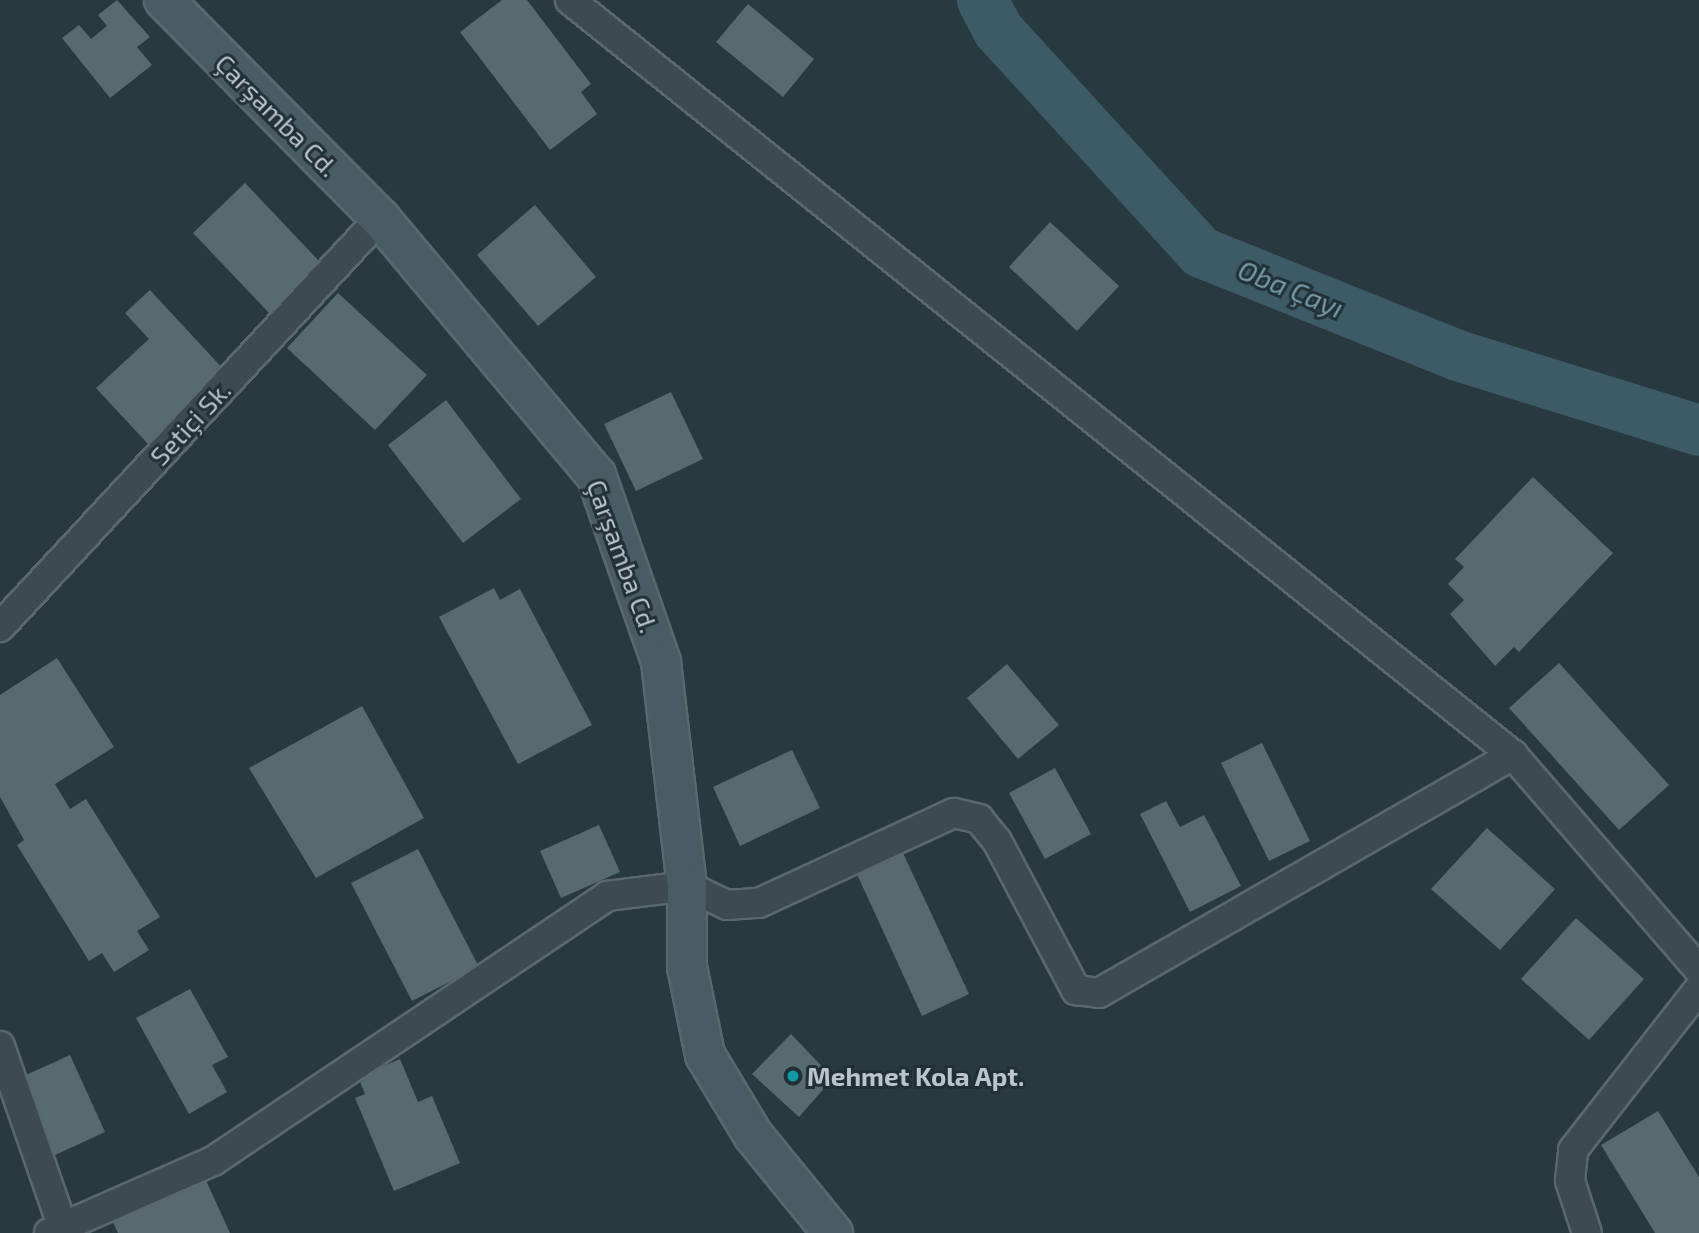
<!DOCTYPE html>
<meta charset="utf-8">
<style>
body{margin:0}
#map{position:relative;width:1699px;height:1233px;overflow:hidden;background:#283a40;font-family:"Exo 2",sans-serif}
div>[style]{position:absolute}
.river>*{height:51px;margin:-25.5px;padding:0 25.5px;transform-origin:25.5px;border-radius:25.5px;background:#3d5b66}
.building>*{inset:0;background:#566a70}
.roads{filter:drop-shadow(2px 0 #5a686d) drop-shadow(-2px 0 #5a686d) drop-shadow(0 2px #5a686d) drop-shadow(0 -2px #5a686d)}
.street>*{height:28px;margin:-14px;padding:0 14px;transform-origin:14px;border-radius:14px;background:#3c4b50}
.secondary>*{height:38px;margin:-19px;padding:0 19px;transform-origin:19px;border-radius:19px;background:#4a5c63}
.dots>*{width:19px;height:19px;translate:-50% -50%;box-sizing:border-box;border:4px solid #213036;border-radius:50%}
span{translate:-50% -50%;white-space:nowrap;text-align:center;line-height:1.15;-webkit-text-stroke:6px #213036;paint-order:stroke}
.street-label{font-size:26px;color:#b9c5ca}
.poi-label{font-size:26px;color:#b9c5ca;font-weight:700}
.left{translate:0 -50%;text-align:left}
.water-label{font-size:28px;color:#759aa7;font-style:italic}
</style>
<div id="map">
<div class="river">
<div style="left:982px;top:0;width:34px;rotate:62deg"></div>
<div style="left:998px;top:30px;width:301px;rotate:47.6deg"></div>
<div style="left:1201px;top:252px;width:276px;rotate:21.9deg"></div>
<div style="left:1457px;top:355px;width:253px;rotate:17.2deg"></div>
</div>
<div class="building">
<div style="clip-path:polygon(117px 0,150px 37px,137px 47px,152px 65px,110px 98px,62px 38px,79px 25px,91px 39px,107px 26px,98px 15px)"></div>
<div style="clip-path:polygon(502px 0,527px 0,591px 84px,581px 92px,597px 114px,550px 150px,460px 32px)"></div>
<div style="clip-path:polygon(748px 4px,814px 59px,783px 97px,716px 42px)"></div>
<div style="clip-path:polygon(245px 183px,322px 264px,270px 314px,193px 233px)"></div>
<div style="clip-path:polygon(535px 205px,596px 277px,538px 326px,477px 255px)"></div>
<div style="clip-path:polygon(1050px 222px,1119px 286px,1077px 331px,1009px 267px)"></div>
<div style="clip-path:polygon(150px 290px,225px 371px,148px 444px,96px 388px,149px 339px,125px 313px)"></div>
<div style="clip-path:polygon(338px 293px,427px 375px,375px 430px,287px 348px)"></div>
<div style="clip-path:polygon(671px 392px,703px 459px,636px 491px,604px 424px)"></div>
<div style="clip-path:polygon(446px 400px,521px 499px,463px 543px,388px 445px)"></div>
<div style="clip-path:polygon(1533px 477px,1613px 553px,1519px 652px,1514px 647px,1495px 666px,1450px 614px,1464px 600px,1448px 584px,1464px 567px,1455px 559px)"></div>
<div style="clip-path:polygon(494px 588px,500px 600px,520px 589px,592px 725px,518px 764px,439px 617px)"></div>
<div style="clip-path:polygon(57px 658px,114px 747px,55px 784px,70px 809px,86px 799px,160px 917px,137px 931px,149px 950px,114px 972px,102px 953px,89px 961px,17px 845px,24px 840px,0 797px,0 695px)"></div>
<div style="clip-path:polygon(1559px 663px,1669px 785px,1619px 830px,1509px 708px)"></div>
<div style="clip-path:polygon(1007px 664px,1059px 725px,1018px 759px,967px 698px)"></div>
<div style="clip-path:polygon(362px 706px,424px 818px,316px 878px,249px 768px)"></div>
<div style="clip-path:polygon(1262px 743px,1310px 841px,1269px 861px,1221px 763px)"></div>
<div style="clip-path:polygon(792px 750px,820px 808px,740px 846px,713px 787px)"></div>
<div style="clip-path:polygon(1055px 768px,1091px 834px,1045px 859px,1009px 793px)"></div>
<div style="clip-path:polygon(1166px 801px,1180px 827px,1204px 815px,1241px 886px,1190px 912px,1140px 814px)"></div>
<div style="clip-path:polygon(599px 825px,620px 872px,561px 898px,540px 851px)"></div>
<div style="clip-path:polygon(1487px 828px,1555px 889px,1500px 950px,1431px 889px)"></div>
<div style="clip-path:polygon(418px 849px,479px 967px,412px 1001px,351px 883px)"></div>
<div style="clip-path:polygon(902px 851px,969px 994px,922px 1016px,856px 872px)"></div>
<div style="clip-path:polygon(1576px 918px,1644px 979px,1589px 1040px,1521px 979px)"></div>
<div style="clip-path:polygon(190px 989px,228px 1057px,212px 1065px,227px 1092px,189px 1114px,136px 1018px)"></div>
<div style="clip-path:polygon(791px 1034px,833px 1078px,799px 1117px,752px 1074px)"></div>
<div style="clip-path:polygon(70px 1055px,105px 1132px,51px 1157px,15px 1080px)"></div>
<div style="clip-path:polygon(400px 1059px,418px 1102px,432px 1096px,460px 1163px,394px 1191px,355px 1098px,365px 1094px,358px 1077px)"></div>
<div style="clip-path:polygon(1658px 1111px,1699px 1177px,1699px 1233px,1655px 1233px,1601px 1145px)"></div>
<div style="clip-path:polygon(204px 1176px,230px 1233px,118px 1233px,112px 1220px)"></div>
</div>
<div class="roads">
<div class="street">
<div style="left:570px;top:0;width:1208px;rotate:38.68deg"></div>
<div style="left:1513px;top:755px;width:284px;rotate:49.1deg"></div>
<div style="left:0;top:627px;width:558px;rotate:-47.1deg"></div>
<div style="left:0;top:1046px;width:189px;rotate:70.9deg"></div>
<div style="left:49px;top:1233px;width:179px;rotate:-23.7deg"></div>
<div style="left:213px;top:1161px;width:475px;rotate:-33.9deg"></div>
<div style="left:607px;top:896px;width:81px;rotate:-7.1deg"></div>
<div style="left:687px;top:886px;width:44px;rotate:25.4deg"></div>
<div style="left:727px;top:905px;width:32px;rotate:-4deg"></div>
<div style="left:759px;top:903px;width:215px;rotate:-24.8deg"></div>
<div style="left:954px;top:813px;width:26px;rotate:13deg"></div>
<div style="left:979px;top:819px;width:28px;rotate:51deg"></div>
<div style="left:997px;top:841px;width:169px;rotate:62.1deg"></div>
<div style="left:1076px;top:990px;width:23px;rotate:7deg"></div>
<div style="left:1099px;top:993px;width:478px;rotate:-29.9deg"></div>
<div style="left:1587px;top:1233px;width:55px;rotate:-108.1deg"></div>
<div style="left:1570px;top:1181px;width:31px;rotate:-84deg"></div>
<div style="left:1573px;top:1150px;width:204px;rotate:-52deg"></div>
</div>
<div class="secondary">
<div style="left:164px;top:0;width:307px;rotate:45.3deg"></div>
<div style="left:380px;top:218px;width:336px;rotate:50deg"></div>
<div style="left:596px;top:475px;width:198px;rotate:70.8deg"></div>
<div style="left:661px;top:662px;width:226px;rotate:83.4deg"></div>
<div style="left:687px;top:886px;width:81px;rotate:90deg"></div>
<div style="left:687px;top:967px;width:90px;rotate:78.4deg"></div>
<div style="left:705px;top:1055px;width:93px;rotate:59deg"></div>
<div style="left:753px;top:1135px;width:127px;rotate:50.8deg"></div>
</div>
</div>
<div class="dots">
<div style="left:793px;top:1076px;background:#0f9aa8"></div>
</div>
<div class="street-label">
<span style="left:277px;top:115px;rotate:45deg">Çarşamba Cd.</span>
<span style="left:190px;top:423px;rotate:-47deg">Setiçi Sk.</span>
<span style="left:623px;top:556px;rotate:70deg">Çarşamba Cd.</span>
</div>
<div class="poi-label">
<span class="left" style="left:807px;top:1076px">Mehmet Kola Apt.</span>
</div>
<div class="water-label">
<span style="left:1291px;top:288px;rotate:22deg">Oba Çayı</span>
</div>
</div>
